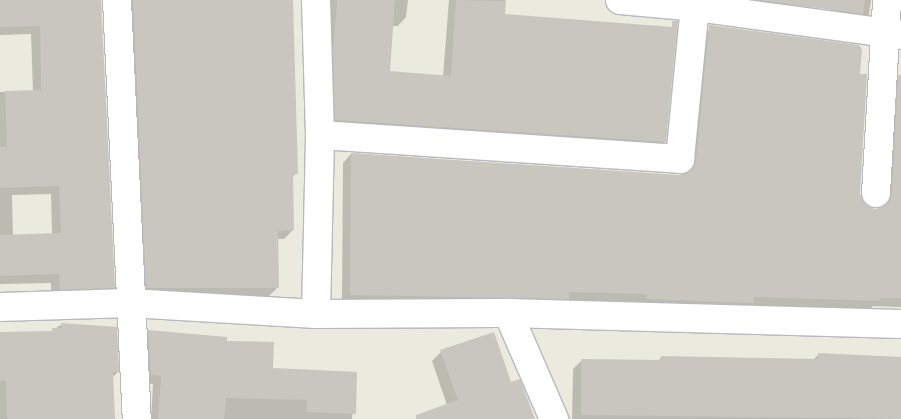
<!DOCTYPE html>
<style>
body{margin:0}
#map{position:relative;width:901px;height:419px;overflow:hidden;background:#ebeadf;font-family:Commissioner,sans-serif}
div>[style]{position:absolute}
.shadow>*{inset:0;background:#0003}
.building>*{inset:0;background:#c8c6be}
.roads{filter:drop-shadow(1px 0 #b7b9be) drop-shadow(-1px 0 #b7b9be) drop-shadow(0 1px #b7b9be) drop-shadow(0 -1px #b7b9be)}
.minor>*{height:28px;margin:-14px;padding:0 14px;transform-origin:14px;border-radius:14px;background:#fff}
span{translate:-50% -50%;white-space:nowrap;text-align:center;line-height:1.15;-webkit-text-stroke:4px #fff;paint-order:stroke}
</style>
<div id="map">
<div class="shadow">
<div style="clip-path:polygon(evenodd,0 0,100px 0,114px 287px,105px 296px,51px 298px,51px 283px,0 284px,0 92px,33px 91px,31px 34px,0 35px,0 0,51px 194px,52px 235px,13px 236px,12px 195px,51px 194px)"></div>
<div style="clip-path:polygon(121px 0,292px 0,296px 173px,292px 178px,293px 230px,284px 239px,277px 239px,278px 287px,269px 296px,138px 297px)"></div>
<div style="clip-path:polygon(330px 0,408px 0,406px 17px,398px 26px,392px 26px,388px 72px,443px 76px,449px 0,505px 0,504px 15px,665px 142px,656px 151px,327px 129px)"></div>
<div style="clip-path:polygon(749px 0,871px 0,869px 14px,861px 23px,829px 19px,830px 9px)"></div>
<div style="clip-path:polygon(891px 0,901px 0,901px 27px)"></div>
<div style="clip-path:polygon(709px 31px,788px 37px,861px 47px,859px 75px,859px 193px,861px 201px,866px 207px,875px 210px,882px 209px,884px 203px,890px 84px,901px 76px,901px 307px,873px 306px,870px 309px,750px 305px,744px 311px,638px 307px,639px 302px,566px 300px,559px 307px,342px 303px,343px 163px,351px 154px,679px 176px,686px 174px,700px 40px)"></div>
<div style="clip-path:polygon(62px 324px,118px 372px,112px 378px,113px 419px,0 419px,0 334px,50px 332px)"></div>
<div style="clip-path:polygon(149px 331px,225px 342px,272px 370px,356px 373px,352px 419px,151px 419px,153px 384px,143px 383px,141px 340px)"></div>
<div style="clip-path:polygon(441px 352px,511px 384px,533px 419px,445px 419px,448px 408px,432px 361px)"></div>
<div style="clip-path:polygon(819px 354px,901px 358px,901px 419px,572px 419px,573px 369px,582px 360px,658px 361px,662px 357px,813px 360px)"></div>
</div>
<div class="building">
<div style="clip-path:polygon(0 0,101px 0,115px 288px,60px 290px,59px 274px,0 276px,0 235px,61px 233px,59px 186px,0 188px,0 147px,7px 147px,5px 91px,41px 90px,40px 26px,0 27px)"></div>
<div style="clip-path:polygon(133px 0,293px 0,298px 174px,293px 174px,294px 230px,278px 231px,279px 288px,146px 288px)"></div>
<div style="clip-path:polygon(337px 0,395px 0,390px 71px,451px 76px,456px 0,506px 1px,505px 14px,672px 27px,672px 21px,678px 21px,666px 142px,335px 120px,333px 53px)"></div>
<div style="clip-path:polygon(760px 0,865px 0,863px 14px)"></div>
<div style="clip-path:polygon(709px 25px,859px 45px,859px 49px,862px 50px,860px 74px,867px 74px,860px 193px,862px 200px,867px 206px,875px 209px,883px 207px,889px 202px,892px 194px,898px 75px,901px 75px,901px 298px,880px 298px,880px 301px,754px 297px,754px 303px,646px 299px,647px 294px,569px 292px,569px 299px,350px 295px,351px 153px,679px 175px,686px 173px,692px 168px,696px 161px)"></div>
<div style="clip-path:polygon(61px 323px,117px 327px,119px 372px,113px 372px,115px 419px,7px 419px,6px 380px,0 381px,0 332px,53px 331px,52px 328px,62px 328px)"></div>
<div style="clip-path:polygon(148px 330px,227px 337px,227px 341px,274px 342px,273px 368px,357px 372px,356px 414px,307px 412px,307px 400px,226px 398px,224px 419px,158px 419px,161px 376px,151px 375px)"></div>
<div style="clip-path:polygon(494px 332px,511px 382px,520px 379px,535px 419px,416px 419px,416px 415px,458px 400px,440px 350px)"></div>
<div style="clip-path:polygon(818px 353px,901px 357px,901px 419px,581px 415px,581px 359px,661px 360px,661px 356px,818px 359px)"></div>
</div>
<div class="roads">
<div class="minor">
<div style="left:117px;top:0;width:419px;rotate:87.3deg"></div>
<div style="left:620px;top:0;width:75px;rotate:5.3deg"></div>
<div style="left:695px;top:7px;width:208px;rotate:7.7deg"></div>
<div style="left:320px;top:135px;width:361px;rotate:3.8deg"></div>
<div style="left:680px;top:159px;width:153px;rotate:-84.4deg"></div>
<div style="left:876px;top:193px;width:193px;rotate:-86.7deg"></div>
<div style="left:0;top:307px;width:130px;rotate:-1.8deg"></div>
<div style="left:130px;top:303px;width:186px;rotate:3.4deg"></div>
<div style="left:316px;top:314px;width:192px;rotate:-0.3deg"></div>
<div style="left:508px;top:313px;width:393px;rotate:1.6deg"></div>
<div style="left:508px;top:313px;width:116px;rotate:66.5deg"></div>
<div style="left:316px;top:314px;width:179px;rotate:-88.7deg"></div>
<div style="left:320px;top:135px;width:135px;rotate:-91.7deg"></div>
</div>
</div>
</div>
